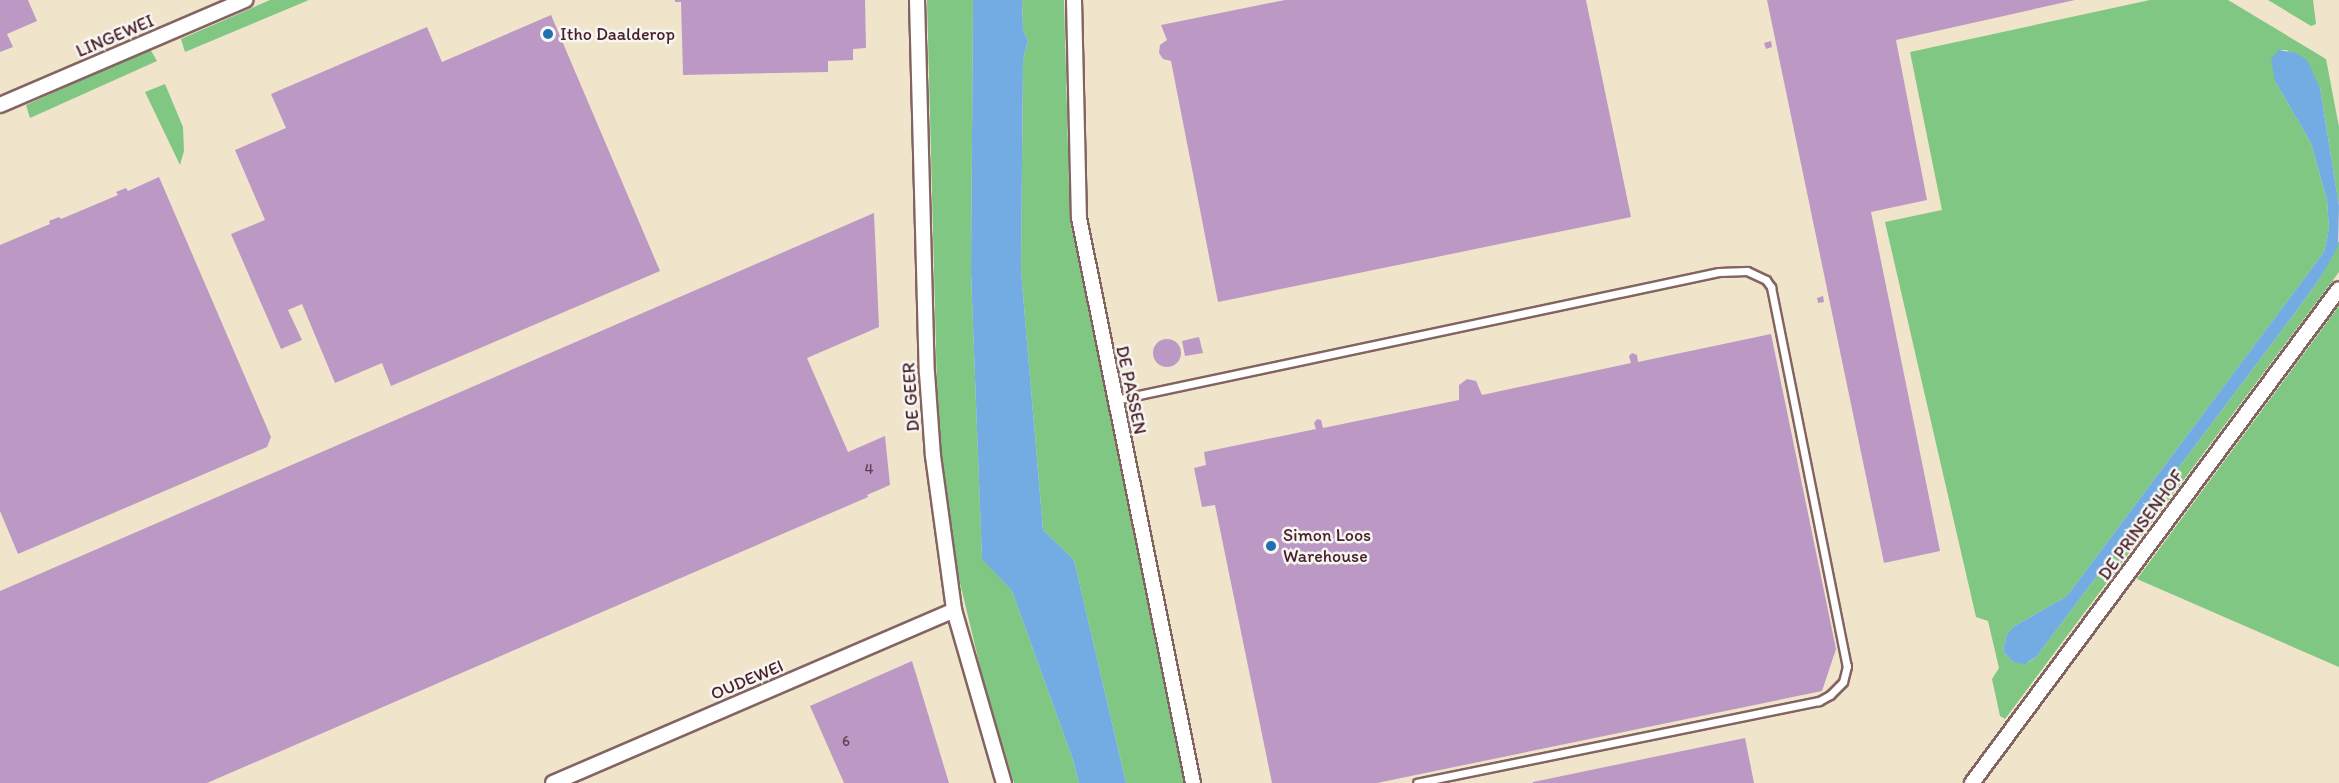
<!DOCTYPE html>
<style>
body{margin:0}
#map{position:relative;width:2339px;height:783px;overflow:hidden;background:#f0e4ca;font-family:Itim,sans-serif}
div>[style]{position:absolute}
.green>*{inset:0;background:#80c783}
.water>*{inset:0;background:#72ace3}
.building>*{inset:0;background:#bc99c5}
.round{border-radius:50%}
.roads{filter:drop-shadow(2px 0 #846463) drop-shadow(-2px 0 #846463) drop-shadow(0 2px #846463) drop-shadow(0 -2px #846463)}
.service>*{height:7px;margin:-3.5px;padding:0 3.5px;transform-origin:3.5px;border-radius:3.5px;background:#fff}
.minor>*{height:14px;margin:-7px;padding:0 7px;transform-origin:7px;border-radius:7px;background:#fff}
.dots>*{width:16px;height:16px;translate:-50% -50%;box-sizing:border-box;border:3px solid #f6f6f2;border-radius:50%}
span{translate:-50% -50%;white-space:nowrap;text-align:center;line-height:1.15;-webkit-text-stroke:5px #f6f6f2;paint-order:stroke}
.number-label{font-size:15px;color:#663e52}
.number-label span{-webkit-text-stroke-width:0}
.poi-label{font-size:18px;color:#4a1f2b}
.left{translate:0 -50%;text-align:left}
.street-label{font-size:18px;color:#4a1f2b}
</style>
<div id="map">
<div class="green">
<div style="clip-path:polygon(270px 0,309px 0,185px 52px,181px 39px)"></div>
<div style="clip-path:polygon(927px 0,973px 0,971px 273px,982px 558px,1012px 591px,1073px 760px,1079px 783px,1014px 783px,983px 679px,955px 562px,938px 426px)"></div>
<div style="clip-path:polygon(1022px 0,1064px 0,1070px 220px,1185px 783px,1126px 783px,1074px 560px,1043px 530px,1021px 271px,1023px 59px,1028px 41px,1023px 30px)"></div>
<div style="clip-path:polygon(2150px 0,2228px 0,2326px 59px,2339px 127px,2339px 206px,2320px 88px,2287px 50px,2279px 50px,2275px 81px,2311px 143px,2327px 200px,2329px 229px,2324px 252px,2067px 596px,2013px 627px,2007px 634px,2003px 651px,2013px 662px,2029px 662px,2036px 657px,2297px 310px,2320px 278px,2339px 241px,2339px 272px,2005px 719px,2000px 716px,1992px 679px,1999px 668px,1988px 621px,1976px 617px,1885px 222px,1942px 210px,1910px 52px)"></div>
<div style="clip-path:polygon(2268px 0,2313px 0,2316px 24px,2311px 26px)"></div>
<div style="clip-path:polygon(150px 49px,157px 61px,30px 118px,26px 105px)"></div>
<div style="clip-path:polygon(165px 84px,183px 127px,184px 151px,180px 165px,145px 92px)"></div>
<div style="clip-path:polygon(2339px 306px,2339px 667px,2137px 579px)"></div>
</div>
<div class="water">
<div style="clip-path:polygon(973px 0,1022px 0,1023px 30px,1028px 41px,1023px 59px,1021px 271px,1043px 530px,1074px 560px,1126px 783px,1079px 783px,1073px 760px,1012px 591px,982px 559px,971px 273px)"></div>
<div style="clip-path:polygon(2279px 50px,2296px 53px,2307px 60px,2320px 88px,2339px 206px,2338px 247px,2320px 278px,2297px 310px,2036px 657px,2025px 664px,2013px 662px,2003px 651px,2007px 634px,2013px 627px,2067px 596px,2324px 252px,2329px 229px,2327px 200px,2311px 143px,2275px 81px,2271px 59px)"></div>
</div>
<div class="building">
<div style="clip-path:polygon(0 0,28px 0,37px 21px,7px 34px,13px 47px,0 52px)"></div>
<div style="clip-path:polygon(675px 0,865px 0,866px 48px,853px 49px,853px 60px,828px 61px,828px 72px,683px 75px,681px 2px,675px 2px)"></div>
<div style="clip-path:polygon(1285px 0,1586px 0,1631px 217px,1218px 302px,1171px 61px,1163px 59px,1159px 53px,1160px 45px,1167px 40px,1161px 25px)"></div>
<div style="clip-path:polygon(1767px 0,2075px 0,1896px 40px,1927px 200px,1871px 212px,1940px 551px,1884px 563px)"></div>
<div style="clip-path:polygon(551px 15px,660px 271px,391px 386px,382px 363px,335px 383px,302px 304px,288px 310px,302px 340px,281px 349px,231px 234px,265px 220px,235px 150px,286px 128px,271px 94px,427px 27px,442px 62px)"></div>
<div style="clip-path:polygon(1771px 41px,1772px 47px,1766px 49px,1764px 43px)"></div>
<div style="clip-path:polygon(159px 177px,271px 437px,267px 447px,18px 554px,0 511px,0 245px,50px 224px,49px 221px,59px 217px,61px 219px,118px 195px,116px 192px,126px 188px,128px 191px)"></div>
<div style="clip-path:polygon(874px 213px,879px 327px,807px 358px,848px 452px,885px 436px,890px 485px,867px 495px,868px 497px,207px 783px,0 783px,0 591px)"></div>
<div style="clip-path:polygon(1823px 296px,1824px 302px,1818px 303px,1817px 298px)"></div>
<div style="clip-path:polygon(1771px 334px,1836px 649px,1822px 691px,1377px 783px,1272px 783px,1215px 505px,1202px 507px,1194px 468px,1206px 465px,1204px 452px,1316px 429px,1314px 423px,1317px 419px,1321px 420px,1323px 428px,1459px 400px,1459px 385px,1467px 379px,1476px 381px,1482px 395px,1631px 363px,1629px 356px,1632px 353px,1637px 355px,1638px 362px)"></div>
<div style="clip-path:polygon(1199px 337px,1203px 353px,1185px 356px,1182px 341px)"></div>
<div class="round" style="left:1153px;top:339px;width:28px;height:28px"></div>
<div style="clip-path:polygon(912px 661px,949px 783px,844px 783px,810px 706px)"></div>
<div style="clip-path:polygon(1745px 738px,1754px 783px,1533px 783px,1533px 782px)"></div>
</div>
<div class="roads">
<div class="service">
<div style="left:1115px;top:400px;width:617px;rotate:-11.97deg"></div>
<div style="left:1719px;top:272px;width:28px;rotate:-2deg"></div>
<div style="left:1747px;top:271px;width:21px;rotate:25deg"></div>
<div style="left:1766px;top:280px;width:9px;rotate:54deg"></div>
<div style="left:1771px;top:287px;width:387px;rotate:78.7deg"></div>
<div style="left:1847px;top:666px;width:16px;rotate:104deg"></div>
<div style="left:1843px;top:682px;width:18px;rotate:135deg"></div>
<div style="left:1830px;top:695px;width:13px;rotate:151deg"></div>
<div style="left:1819px;top:701px;width:410px;rotate:168.5deg"></div>
</div>
<div class="minor">
<div style="left:917px;top:0;width:373px;rotate:88.5deg"></div>
<div style="left:927px;top:373px;width:83px;rotate:85.9deg"></div>
<div style="left:933px;top:456px;width:155px;rotate:82.2deg"></div>
<div style="left:954px;top:610px;width:180px;rotate:73.9deg"></div>
<div style="left:1074px;top:0;width:218px;rotate:88.7deg"></div>
<div style="left:1079px;top:218px;width:576px;rotate:78.59deg"></div>
<div style="left:0;top:105px;width:267px;rotate:-23.2deg"></div>
<div style="left:553px;top:783px;width:437px;rotate:-23.3deg"></div>
<div style="left:1972px;top:783px;width:615px;rotate:-53.39deg"></div>
</div>
</div>
<div class="dots">
<div style="left:548px;top:34px;background:#1f6fb2"></div>
<div style="left:1271px;top:546px;background:#1f6fb2"></div>
</div>
<div class="number-label">
<span style="left:869px;top:470px">4</span>
<span style="left:846px;top:742px">6</span>
</div>
<div class="poi-label">
<span class="left" style="left:560px;top:34px">Itho Daalderop</span>
<span class="left" style="left:1283px;top:546px">Simon Loos<br>Warehouse</span>
</div>
<div class="street-label">
<span style="left:115px;top:36px;rotate:-23deg">LINGEWEI</span>
<span style="left:1131px;top:390px;rotate:78deg">DE PASSEN</span>
<span style="left:911px;top:397px;rotate:-94deg">DE GEER</span>
<span style="left:2141px;top:525px;rotate:-54deg">DE PRINSENHOF</span>
<span style="left:747px;top:680px;rotate:-23deg">OUDEWEI</span>
</div>
</div>
